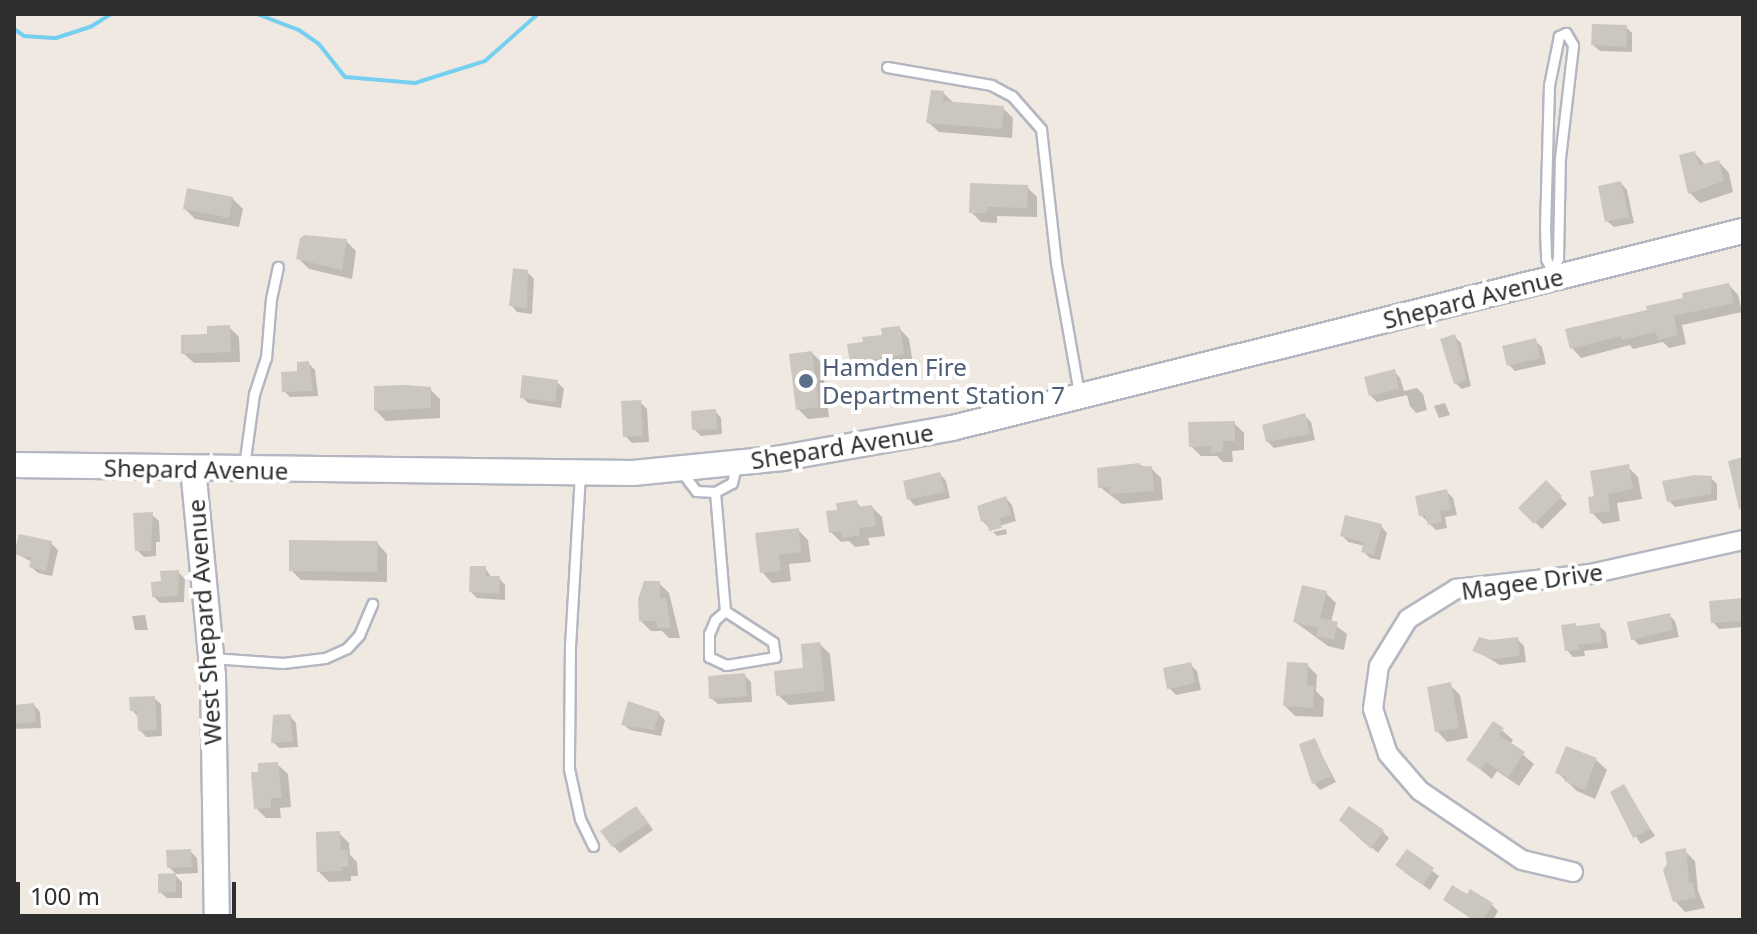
<!DOCTYPE html>
<style>
body{margin:0}
#map{position:relative;width:1757px;height:934px;overflow:hidden;background:#efe9e1;font-family:"Noto Sans",sans-serif}
div>[style]{position:absolute}
.shadow>*{inset:0;background:#0003}
.stream>*{height:4px;margin:-2px;padding:0 2px;transform-origin:2px;border-radius:2px;background:#75cff0}
.building>*{inset:0;background:#cbc7bf}
.roads{filter:drop-shadow(2px 0 #b4b7c1) drop-shadow(-2px 0 #b4b7c1) drop-shadow(0 2px #b4b7c1) drop-shadow(0 -2px #b4b7c1)}
.lane>*{height:9px;margin:-4.5px;padding:0 4.5px;transform-origin:4.5px;border-radius:4.5px;background:#fff}
.street>*{height:18px;margin:-9px;padding:0 9px;transform-origin:9px;border-radius:9px;background:#fff}
.secondary>*{height:24px;margin:-12px;padding:0 12px;transform-origin:12px;border-radius:12px;background:#fff}
.dots>*{width:22px;height:22px;translate:-50% -50%;box-sizing:border-box;border:4px solid #fff;border-radius:50%}
span{translate:-50% -50%;white-space:nowrap;text-align:center;line-height:1.15;-webkit-text-stroke:8px #fff;paint-order:stroke}
.street-label{font-size:24px;color:#2e2e2e}
.service-label{font-size:24px;color:#4e5e75}
.left{translate:0 -50%;text-align:left}
.frame{position:absolute;inset:0;border:16px solid #2e2e2e;pointer-events:none}
.scale{position:absolute;left:16px;top:882px;width:220px;height:36px;box-sizing:border-box;border:4px solid #2e2e2e;border-top:0;padding-left:10px;font-size:24px;line-height:28px;white-space:nowrap;color:#2e2e2e;-webkit-text-stroke:6px #fff;paint-order:stroke}
</style>
<div id="map">
<div class="shadow">
<div style="clip-path:polygon(1626px 27px,1632px 33px,1632px 52px,1600px 51px,1593px 45px)"></div>
<div style="clip-path:polygon(943px 93px,954px 103px,1003px 108px,1013px 118px,1012px 138px,939px 132px,928px 122px)"></div>
<div style="clip-path:polygon(1695px 153px,1706px 166px,1719px 162px,1729px 173px,1733px 192px,1700px 203px,1690px 193px)"></div>
<div style="clip-path:polygon(1621px 183px,1627px 190px,1634px 223px,1614px 227px,1607px 221px)"></div>
<div style="clip-path:polygon(1027px 187px,1037px 197px,1037px 217px,997px 216px,997px 223px,981px 222px,971px 212px)"></div>
<div style="clip-path:polygon(232px 198px,243px 209px,239px 227px,195px 219px,185px 209px)"></div>
<div style="clip-path:polygon(346px 241px,356px 251px,352px 279px,309px 269px,298px 258px)"></div>
<div style="clip-path:polygon(527px 272px,534px 279px,532px 314px,517px 312px,511px 305px)"></div>
<div style="clip-path:polygon(1729px 285px,1738px 295px,1742px 312px,1682px 325px,1686px 344px,1669px 348px,1663px 342px,1633px 349px,1630px 345px,1581px 358px,1572px 348px,1650px 311px)"></div>
<div style="clip-path:polygon(229px 327px,239px 337px,240px 362px,194px 363px,183px 353px)"></div>
<div style="clip-path:polygon(899px 328px,909px 339px,913px 364px,862px 372px,852px 362px)"></div>
<div style="clip-path:polygon(1454px 336px,1461px 343px,1471px 386px,1462px 389px,1455px 383px)"></div>
<div style="clip-path:polygon(1535px 341px,1542px 347px,1546px 364px,1515px 371px,1509px 365px)"></div>
<div style="clip-path:polygon(812px 353px,822px 363px,829px 417px,808px 419px,798px 409px)"></div>
<div style="clip-path:polygon(309px 364px,315px 370px,318px 396px,290px 397px,284px 391px)"></div>
<div style="clip-path:polygon(1394px 371px,1400px 378px,1404px 391px,1417px 388px,1423px 394px,1427px 410px,1416px 413px,1410px 406px,1407px 395px,1377px 402px,1370px 395px)"></div>
<div style="clip-path:polygon(557px 382px,564px 389px,561px 408px,528px 403px,522px 397px)"></div>
<div style="clip-path:polygon(430px 389px,440px 399px,440px 418px,386px 421px,376px 411px)"></div>
<div style="clip-path:polygon(640px 402px,647px 409px,649px 442px,632px 443px,625px 436px)"></div>
<div style="clip-path:polygon(1445px 403px,1450px 415px,1439px 418px,1434px 406px)"></div>
<div style="clip-path:polygon(715px 411px,721px 418px,722px 434px,701px 436px,694px 429px)"></div>
<div style="clip-path:polygon(1304px 415px,1311px 422px,1315px 440px,1274px 448px,1267px 441px)"></div>
<div style="clip-path:polygon(1234px 423px,1244px 433px,1244px 450px,1232px 451px,1233px 462px,1223px 462px,1217px 456px,1201px 456px,1191px 446px)"></div>
<div style="clip-path:polygon(1139px 465px,1151px 468px,1161px 478px,1163px 500px,1122px 504px,1100px 487px)"></div>
<div style="clip-path:polygon(1628px 467px,1638px 477px,1642px 499px,1617px 503px,1620px 521px,1603px 524px,1592px 513px,1596px 497px)"></div>
<div style="clip-path:polygon(940px 474px,946px 481px,950px 498px,915px 506px,909px 499px)"></div>
<div style="clip-path:polygon(1711px 478px,1717px 484px,1717px 500px,1675px 507px,1669px 501px)"></div>
<div style="clip-path:polygon(1546px 483px,1567px 504px,1542px 529px,1521px 508px)"></div>
<div style="clip-path:polygon(1446px 491px,1453px 498px,1457px 515px,1445px 517px,1447px 528px,1436px 530px,1421px 515px)"></div>
<div style="clip-path:polygon(1006px 498px,1012px 505px,1016px 521px,992px 528px,992px 532px,983px 521px)"></div>
<div style="clip-path:polygon(856px 502px,862px 508px,872px 507px,882px 517px,885px 536px,868px 538px,870px 545px,855px 547px,849px 541px,841px 542px,831px 532px,840px 512px)"></div>
<div style="clip-path:polygon(152px 515px,159px 521px,160px 542px,156px 542px,156px 556px,144px 557px,137px 550px)"></div>
<div style="clip-path:polygon(1381px 526px,1387px 533px,1380px 560px,1370px 558px,1363px 551px,1365px 546px,1348px 542px,1342px 535px)"></div>
<div style="clip-path:polygon(1006px 529px,1007px 534px,997px 536px,993px 532px)"></div>
<div style="clip-path:polygon(798px 530px,808px 540px,811px 562px,789px 564px,791px 581px,772px 583px,762px 572px)"></div>
<div style="clip-path:polygon(51px 543px,58px 550px,52px 576px,38px 573px,31px 567px,32px 562px,17px 554px)"></div>
<div style="clip-path:polygon(377px 543px,387px 554px,387px 582px,301px 580px,291px 570px)"></div>
<div style="clip-path:polygon(485px 568px,492px 578px,499px 578px,505px 585px,505px 600px,477px 598px,471px 592px)"></div>
<div style="clip-path:polygon(178px 572px,185px 579px,184px 602px,160px 603px,154px 597px,163px 583px)"></div>
<div style="clip-path:polygon(659px 583px,669px 593px,680px 638px,669px 638px,662px 631px,651px 631px,641px 621px)"></div>
<div style="clip-path:polygon(1326px 593px,1336px 603px,1331px 622px,1347px 634px,1344px 650px,1328px 646px,1295px 622px)"></div>
<div style="clip-path:polygon(1743px 600px,1743px 627px,1719px 629px,1713px 622px)"></div>
<div style="clip-path:polygon(145px 615px,148px 630px,135px 630px,132px 616px)"></div>
<div style="clip-path:polygon(1669px 615px,1675px 621px,1679px 637px,1639px 645px,1633px 639px)"></div>
<div style="clip-path:polygon(1599px 626px,1606px 632px,1608px 648px,1584px 651px,1585px 656px,1573px 657px,1567px 650px,1578px 628px)"></div>
<div style="clip-path:polygon(1517px 639px,1524px 646px,1526px 662px,1500px 665px,1475px 650px,1490px 642px)"></div>
<div style="clip-path:polygon(820px 644px,830px 654px,835px 701px,789px 705px,778px 695px,805px 670px)"></div>
<div style="clip-path:polygon(1190px 664px,1197px 671px,1201px 690px,1176px 695px,1169px 688px)"></div>
<div style="clip-path:polygon(1307px 665px,1317px 675px,1316px 691px,1324px 699px,1323px 717px,1295px 716px,1285px 706px)"></div>
<div style="clip-path:polygon(744px 675px,751px 682px,752px 702px,718px 704px,711px 698px)"></div>
<div style="clip-path:polygon(1450px 685px,1460px 695px,1468px 738px,1447px 742px,1437px 731px)"></div>
<div style="clip-path:polygon(154px 698px,161px 704px,162px 736px,146px 737px,140px 730px,139px 718px,132px 710px)"></div>
<div style="clip-path:polygon(34px 705px,40px 712px,41px 728px,14px 729px,14px 707px)"></div>
<div style="clip-path:polygon(659px 714px,665px 720px,661px 736px,630px 730px,623px 724px)"></div>
<div style="clip-path:polygon(290px 716px,296px 723px,298px 747px,279px 748px,273px 742px)"></div>
<div style="clip-path:polygon(1494px 723px,1513px 740px,1510px 744px,1534px 764px,1519px 786px,1497px 771px,1492px 779px,1469px 760px)"></div>
<div style="clip-path:polygon(1314px 740px,1336px 782px,1320px 790px,1314px 783px)"></div>
<div style="clip-path:polygon(1567px 748px,1596px 760px,1607px 770px,1595px 799px,1577px 791px,1557px 772px)"></div>
<div style="clip-path:polygon(277px 764px,288px 774px,291px 807px,280px 808px,281px 818px,266px 818px,256px 808px)"></div>
<div style="clip-path:polygon(1624px 787px,1655px 836px,1641px 844px,1624px 819px)"></div>
<div style="clip-path:polygon(643px 815px,653px 830px,620px 853px,613px 846px)"></div>
<div style="clip-path:polygon(1348px 827px,1382px 831px,1389px 838px,1378px 853px)"></div>
<div style="clip-path:polygon(339px 833px,349px 843px,350px 855px,357px 862px,358px 876px,351px 876px,351px 881px,329px 882px,319px 872px)"></div>
<div style="clip-path:polygon(190px 851px,197px 858px,198px 873px,176px 874px,169px 867px)"></div>
<div style="clip-path:polygon(1685px 851px,1695px 861px,1698px 891px,1705px 908px,1685px 912px,1675px 901px,1670px 864px)"></div>
<div style="clip-path:polygon(1407px 852px,1439px 876px,1430px 890px,1404px 872px)"></div>
<div style="clip-path:polygon(175px 875px,182px 882px,182px 898px,167px 898px,160px 892px)"></div>
<div style="clip-path:polygon(1492px 905px,1498px 911px,1493px 920px,1474px 920px)"></div>
</div>
<div class="stream">
<div style="left:257px;top:14px;width:45px;rotate:20.9deg"></div>
<div style="left:299px;top:30px;width:24px;rotate:35deg"></div>
<div style="left:319px;top:44px;width:42px;rotate:51.8deg"></div>
<div style="left:345px;top:77px;width:70px;rotate:4.9deg"></div>
<div style="left:415px;top:83px;width:73px;rotate:-17.4deg"></div>
<div style="left:485px;top:61px;width:71px;rotate:-41.6deg"></div>
<div style="left:14px;top:29px;width:12px;rotate:35deg"></div>
<div style="left:24px;top:36px;width:32px;rotate:4deg"></div>
<div style="left:56px;top:38px;width:38px;rotate:-18deg"></div>
<div style="left:92px;top:26px;width:22px;rotate:-32deg"></div>
</div>
<div class="building">
<div style="clip-path:polygon(1592px 24px,1627px 25px,1626px 47px,1591px 45px)"></div>
<div style="clip-path:polygon(931px 90px,944px 91px,943px 101px,1004px 106px,1002px 129px,926px 123px)"></div>
<div style="clip-path:polygon(1695px 151px,1699px 165px,1719px 160px,1724px 181px,1688px 194px,1679px 155px)"></div>
<div style="clip-path:polygon(1621px 181px,1629px 217px,1605px 222px,1598px 186px)"></div>
<div style="clip-path:polygon(970px 183px,1028px 185px,1027px 208px,988px 207px,987px 213px,969px 213px)"></div>
<div style="clip-path:polygon(187px 188px,233px 197px,229px 218px,183px 209px)"></div>
<div style="clip-path:polygon(305px 235px,347px 239px,342px 270px,296px 259px,300px 238px)"></div>
<div style="clip-path:polygon(513px 268px,528px 270px,527px 308px,509px 306px)"></div>
<div style="clip-path:polygon(1729px 283px,1734px 303px,1674px 316px,1678px 335px,1658px 340px,1656px 332px,1622px 340px,1621px 336px,1570px 349px,1565px 329px,1647px 310px,1646px 306px,1683px 298px,1682px 293px)"></div>
<div style="clip-path:polygon(230px 325px,231px 352px,181px 354px,181px 335px,207px 334px,207px 326px)"></div>
<div style="clip-path:polygon(900px 326px,904px 354px,850px 363px,847px 344px,863px 342px,862px 337px,882px 335px,881px 328px)"></div>
<div style="clip-path:polygon(1455px 334px,1466px 380px,1454px 384px,1440px 339px)"></div>
<div style="clip-path:polygon(1536px 338px,1540px 358px,1507px 366px,1502px 346px)"></div>
<div style="clip-path:polygon(812px 351px,819px 407px,796px 410px,789px 354px)"></div>
<div style="clip-path:polygon(309px 361px,313px 391px,282px 392px,281px 372px,297px 371px,297px 362px)"></div>
<div style="clip-path:polygon(1395px 369px,1399px 389px,1369px 396px,1364px 377px)"></div>
<div style="clip-path:polygon(522px 375px,558px 380px,555px 402px,520px 398px)"></div>
<div style="clip-path:polygon(406px 385px,431px 387px,431px 408px,374px 411px,374px 386px)"></div>
<div style="clip-path:polygon(641px 400px,643px 436px,623px 437px,621px 401px)"></div>
<div style="clip-path:polygon(716px 409px,717px 429px,692px 430px,691px 411px)"></div>
<div style="clip-path:polygon(1305px 413px,1310px 434px,1266px 442px,1262px 425px)"></div>
<div style="clip-path:polygon(1235px 421px,1235px 441px,1223px 441px,1223px 452px,1211px 453px,1211px 446px,1189px 447px,1188px 422px)"></div>
<div style="clip-path:polygon(1743px 457px,1743px 508px,1739px 509px,1728px 461px)"></div>
<div style="clip-path:polygon(1140px 463px,1140px 467px,1152px 466px,1154px 491px,1110px 494px,1109px 487px,1098px 488px,1097px 468px)"></div>
<div style="clip-path:polygon(1629px 464px,1633px 489px,1608px 494px,1610px 511px,1590px 514px,1588px 497px,1594px 496px,1590px 471px)"></div>
<div style="clip-path:polygon(940px 472px,945px 492px,907px 500px,903px 481px)"></div>
<div style="clip-path:polygon(1695px 475px,1712px 476px,1711px 494px,1667px 502px,1662px 481px)"></div>
<div style="clip-path:polygon(1546px 480px,1562px 496px,1534px 524px,1518px 508px)"></div>
<div style="clip-path:polygon(1447px 489px,1451px 509px,1440px 511px,1442px 522px,1428px 525px,1425px 515px,1419px 516px,1415px 496px)"></div>
<div style="clip-path:polygon(1006px 496px,1011px 515px,1000px 518px,1002px 528px,989px 531px,986px 521px,981px 522px,977px 506px)"></div>
<div style="clip-path:polygon(857px 500px,858px 507px,872px 505px,876px 526px,859px 528px,860px 535px,842px 538px,841px 531px,829px 533px,826px 511px,837px 510px,836px 503px)"></div>
<div style="clip-path:polygon(153px 512px,151px 551px,135px 551px,133px 513px)"></div>
<div style="clip-path:polygon(1345px 515px,1382px 524px,1374px 555px,1361px 552px,1364px 542px,1340px 536px)"></div>
<div style="clip-path:polygon(799px 528px,801px 552px,779px 555px,781px 571px,760px 573px,755px 533px)"></div>
<div style="clip-path:polygon(19px 534px,52px 541px,46px 571px,29px 567px,31px 558px,14px 554px)"></div>
<div style="clip-path:polygon(289px 540px,378px 541px,377px 572px,289px 571px)"></div>
<div style="clip-path:polygon(470px 566px,486px 566px,486px 576px,500px 576px,499px 594px,469px 592px)"></div>
<div style="clip-path:polygon(179px 570px,178px 596px,152px 597px,151px 582px,161px 581px,160px 571px)"></div>
<div style="clip-path:polygon(644px 581px,660px 581px,660px 598px,666px 598px,671px 628px,657px 628px,656px 621px,639px 621px,638px 599px)"></div>
<div style="clip-path:polygon(1302px 585px,1327px 591px,1320px 618px,1338px 622px,1334px 640px,1316px 636px,1318px 628px,1293px 622px)"></div>
<div style="clip-path:polygon(1743px 598px,1743px 621px,1711px 623px,1709px 601px)"></div>
<div style="clip-path:polygon(1670px 613px,1673px 630px,1631px 640px,1627px 622px)"></div>
<div style="clip-path:polygon(1576px 623px,1576px 626px,1600px 623px,1602px 642px,1578px 645px,1579px 650px,1565px 651px,1561px 625px)"></div>
<div style="clip-path:polygon(1479px 637px,1490px 640px,1518px 637px,1520px 656px,1492px 659px,1472px 651px)"></div>
<div style="clip-path:polygon(820px 642px,825px 691px,776px 696px,774px 671px,803px 668px,801px 644px)"></div>
<div style="clip-path:polygon(1191px 662px,1195px 683px,1167px 689px,1163px 668px)"></div>
<div style="clip-path:polygon(1287px 662px,1308px 663px,1307px 686px,1314px 686px,1313px 708px,1283px 706px)"></div>
<div style="clip-path:polygon(745px 673px,747px 696px,709px 699px,708px 676px)"></div>
<div style="clip-path:polygon(1451px 682px,1459px 728px,1435px 732px,1427px 687px)"></div>
<div style="clip-path:polygon(155px 696px,157px 730px,138px 731px,137px 711px,130px 711px,129px 697px)"></div>
<div style="clip-path:polygon(628px 701px,660px 712px,654px 730px,621px 725px)"></div>
<div style="clip-path:polygon(34px 703px,36px 722px,14px 724px,14px 705px)"></div>
<div style="clip-path:polygon(290px 714px,293px 741px,271px 743px,273px 715px)"></div>
<div style="clip-path:polygon(1493px 721px,1504px 728px,1499px 735px,1525px 752px,1508px 777px,1486px 762px,1481px 770px,1466px 760px)"></div>
<div style="clip-path:polygon(1315px 738px,1331px 776px,1312px 784px,1299px 744px)"></div>
<div style="clip-path:polygon(1566px 746px,1597px 758px,1585px 790px,1564px 781px,1566px 777px,1555px 773px)"></div>
<div style="clip-path:polygon(278px 762px,282px 798px,271px 798px,271px 808px,254px 809px,251px 772px,258px 772px,258px 763px)"></div>
<div style="clip-path:polygon(1624px 784px,1650px 829px,1633px 838px,1610px 792px)"></div>
<div style="clip-path:polygon(636px 806px,648px 823px,612px 847px,600px 831px)"></div>
<div style="clip-path:polygon(1349px 806px,1384px 830px,1371px 849px,1339px 820px)"></div>
<div style="clip-path:polygon(340px 831px,341px 850px,348px 850px,348px 867px,342px 867px,342px 871px,317px 872px,316px 832px)"></div>
<div style="clip-path:polygon(1686px 848px,1689px 883px,1693px 883px,1696px 898px,1673px 902px,1663px 870px,1667px 864px,1665px 852px)"></div>
<div style="clip-path:polygon(191px 849px,192px 867px,167px 868px,166px 850px)"></div>
<div style="clip-path:polygon(1407px 849px,1434px 868px,1423px 885px,1395px 865px)"></div>
<div style="clip-path:polygon(176px 873px,176px 892px,158px 893px,158px 874px)"></div>
<div style="clip-path:polygon(1452px 885px,1467px 894px,1470px 889px,1493px 903px,1483px 920px,1473px 920px,1443px 900px)"></div>
</div>
<div class="roads">
<div class="lane">
<div style="left:887px;top:67px;width:106px;rotate:9.8deg"></div>
<div style="left:991px;top:85px;width:24px;rotate:28deg"></div>
<div style="left:1012px;top:96px;width:44px;rotate:48.7deg"></div>
<div style="left:1041px;top:129px;width:135px;rotate:83.6deg"></div>
<div style="left:1056px;top:263px;width:132px;rotate:80deg"></div>
<div style="left:1554px;top:269px;width:12px;rotate:-70deg"></div>
<div style="left:1558px;top:258px;width:100px;rotate:-88.9deg"></div>
<div style="left:1560px;top:158px;width:114px;rotate:-83.4deg"></div>
<div style="left:1573px;top:45px;width:14px;rotate:-120deg"></div>
<div style="left:1566px;top:33px;width:8px;rotate:157deg"></div>
<div style="left:1559px;top:36px;width:50px;rotate:101.5deg"></div>
<div style="left:1549px;top:85px;width:142px;rotate:91.6deg"></div>
<div style="left:1545px;top:227px;width:32px;rotate:88deg"></div>
<div style="left:1546px;top:259px;width:18px;rotate:63deg"></div>
<div style="left:244px;top:466px;width:73px;rotate:-82.1deg"></div>
<div style="left:254px;top:394px;width:38px;rotate:-72deg"></div>
<div style="left:266px;top:358px;width:59px;rotate:-85.2deg"></div>
<div style="left:271px;top:299px;width:33px;rotate:-78deg"></div>
<div style="left:681px;top:471px;width:25px;rotate:53deg"></div>
<div style="left:696px;top:491px;width:19px;rotate:3deg"></div>
<div style="left:715px;top:492px;width:19px;rotate:-28deg"></div>
<div style="left:732px;top:483px;width:17px;rotate:-77deg"></div>
<div style="left:580px;top:473px;width:172px;rotate:93.3deg"></div>
<div style="left:570px;top:645px;width:124px;rotate:90.5deg"></div>
<div style="left:569px;top:769px;width:51px;rotate:77.6deg"></div>
<div style="left:580px;top:819px;width:30px;rotate:64deg"></div>
<div style="left:715px;top:492px;width:119px;rotate:85.2deg"></div>
<div style="left:725px;top:611px;width:13px;rotate:138deg"></div>
<div style="left:715px;top:620px;width:15px;rotate:113deg"></div>
<div style="left:709px;top:634px;width:23px;rotate:90deg"></div>
<div style="left:709px;top:657px;width:19px;rotate:25deg"></div>
<div style="left:726px;top:665px;width:50px;rotate:-9.3deg"></div>
<div style="left:775px;top:657px;width:15px;rotate:-98deg"></div>
<div style="left:773px;top:642px;width:57px;rotate:-147.1deg"></div>
<div style="left:212px;top:658px;width:71px;rotate:4deg"></div>
<div style="left:283px;top:663px;width:42px;rotate:-6.8deg"></div>
<div style="left:325px;top:658px;width:24px;rotate:-24deg"></div>
<div style="left:347px;top:648px;width:18px;rotate:-47deg"></div>
<div style="left:359px;top:635px;width:34px;rotate:-67deg"></div>
</div>
<div class="street">
<div style="left:1573px;top:872px;width:52px;rotate:-166.8deg"></div>
<div style="left:1522px;top:860px;width:123px;rotate:-145.9deg"></div>
<div style="left:1420px;top:791px;width:49px;rotate:-130.9deg"></div>
<div style="left:1388px;top:754px;width:47px;rotate:-108.4deg"></div>
<div style="left:1373px;top:709px;width:43px;rotate:-82.1deg"></div>
<div style="left:1379px;top:666px;width:55px;rotate:-58.3deg"></div>
<div style="left:1408px;top:619px;width:57px;rotate:-32deg"></div>
<div style="left:1456px;top:589px;width:135px;rotate:-6.4deg"></div>
<div style="left:1590px;top:574px;width:157px;rotate:-12.5deg"></div>
</div>
<div class="secondary">
<div style="left:14px;top:465px;width:619px;rotate:0.74deg"></div>
<div style="left:633px;top:473px;width:150px;rotate:-5.7deg"></div>
<div style="left:782px;top:458px;width:173px;rotate:-10deg"></div>
<div style="left:952px;top:428px;width:815px;rotate:-13.99deg"></div>
<div style="left:193px;top:468px;width:208px;rotate:84.5deg"></div>
<div style="left:213px;top:675px;width:245px;rotate:89.1deg"></div>
</div>
</div>
<div class="dots">
<div style="left:806px;top:381px;background:#5c6f8a"></div>
</div>
<div class="street-label">
<span style="left:1473px;top:298px;rotate:-14deg">Shepard Avenue</span>
<span style="left:842px;top:446px;rotate:-9deg">Shepard Avenue</span>
<span style="left:196px;top:469px;rotate:1deg">Shepard Avenue</span>
<span style="left:1532px;top:581px;rotate:-8deg">Magee Drive</span>
<span style="left:204px;top:622px;rotate:-94deg">West Shepard Avenue</span>
</div>
<div class="service-label">
<span class="left" style="left:822px;top:381px">Hamden Fire<br>Department Station 7</span>
</div>
<div class="frame"></div>
<div class="scale">100 m</div>
</div>
